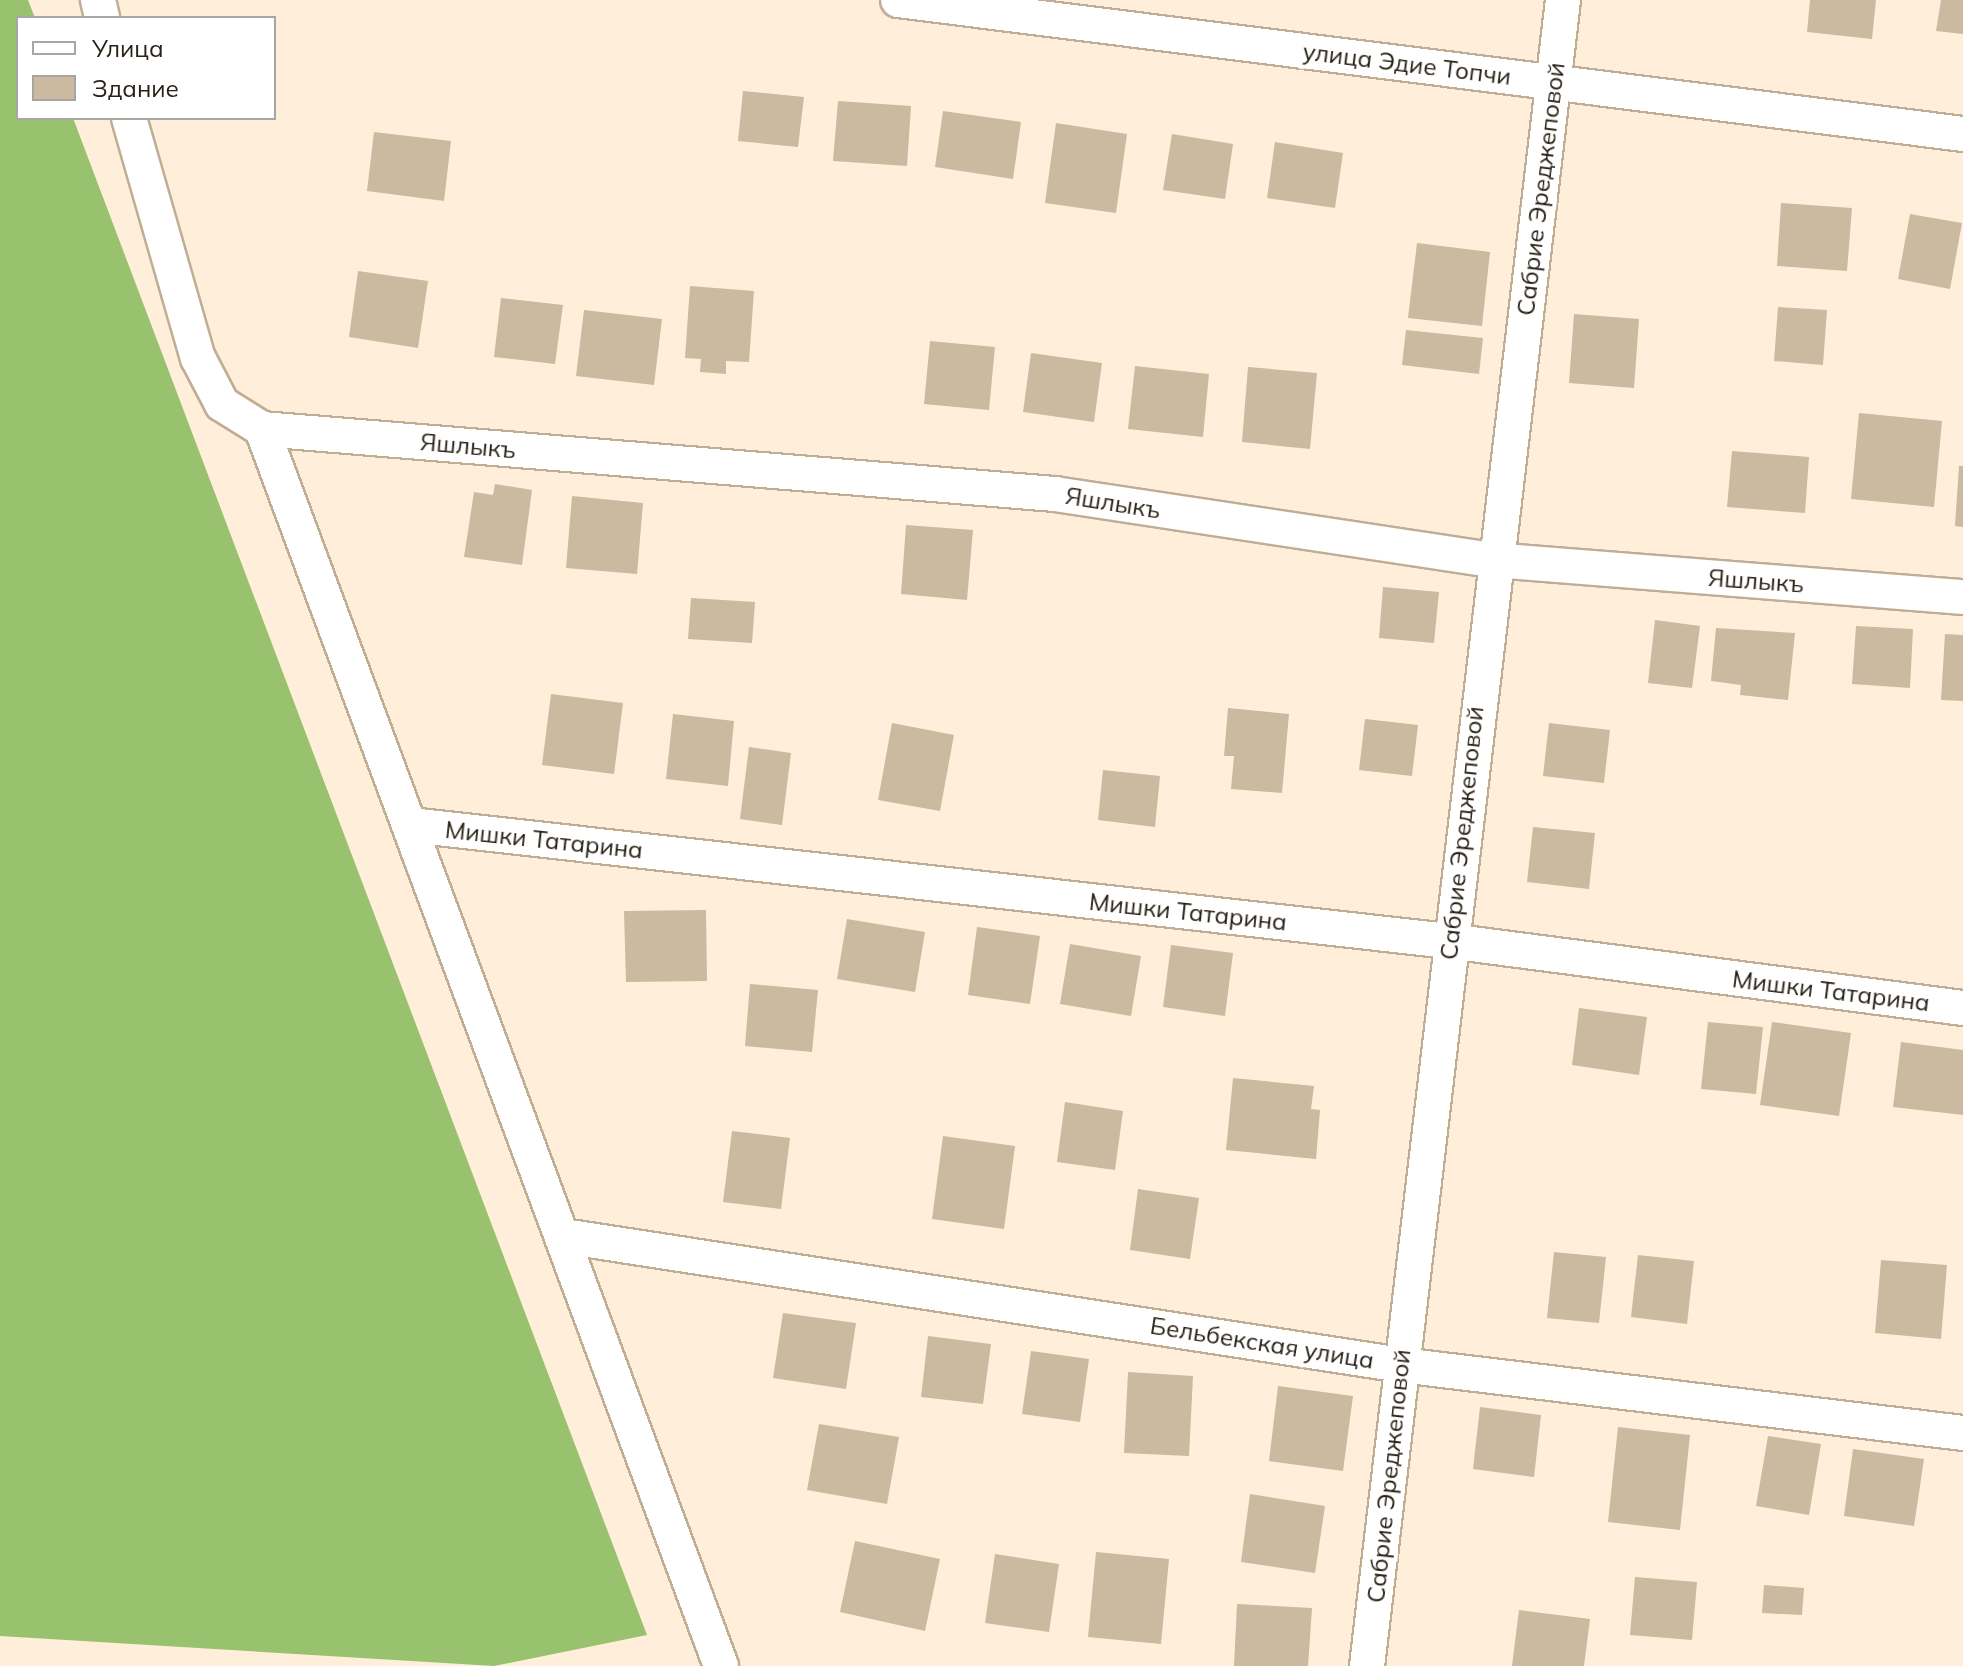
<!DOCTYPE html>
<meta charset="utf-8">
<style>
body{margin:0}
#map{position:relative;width:1963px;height:1666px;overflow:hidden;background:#ffefda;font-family:Mulish,sans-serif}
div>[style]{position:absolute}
.forest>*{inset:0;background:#99c26e}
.building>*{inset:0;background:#cbb9a0}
.roads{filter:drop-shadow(2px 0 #bfad94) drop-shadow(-2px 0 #bfad94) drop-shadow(0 2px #bfad94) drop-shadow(0 -2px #bfad94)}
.street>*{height:34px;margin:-17px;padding:0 17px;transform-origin:17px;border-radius:17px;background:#fff}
span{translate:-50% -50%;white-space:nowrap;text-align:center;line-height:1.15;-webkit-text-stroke:8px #fff;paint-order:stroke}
.street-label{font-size:24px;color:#282117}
.legend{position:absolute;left:16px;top:16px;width:260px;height:104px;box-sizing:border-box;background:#fff;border:2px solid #a9a6a2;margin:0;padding:10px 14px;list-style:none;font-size:24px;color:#282117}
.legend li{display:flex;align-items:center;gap:16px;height:40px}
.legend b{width:40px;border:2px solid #a9a6a2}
</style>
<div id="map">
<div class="forest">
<div style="clip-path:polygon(0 0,28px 0,35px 18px,18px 18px,18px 118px,73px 118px,647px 1635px,494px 1666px,0 1636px)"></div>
</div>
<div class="building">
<div style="clip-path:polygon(1810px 0,1876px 0,1872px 39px,1807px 32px)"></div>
<div style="clip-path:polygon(1941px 0,1963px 0,1963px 34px,1936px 31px)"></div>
<div style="clip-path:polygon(743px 91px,804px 97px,798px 147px,738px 141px)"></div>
<div style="clip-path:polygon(838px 101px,911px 106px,907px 166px,833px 161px)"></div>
<div style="clip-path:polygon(943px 111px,1021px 122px,1013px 179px,935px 167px)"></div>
<div style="clip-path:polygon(1056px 123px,1127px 134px,1116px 213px,1045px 203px)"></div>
<div style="clip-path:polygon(374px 132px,451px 141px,444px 201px,367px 191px)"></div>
<div style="clip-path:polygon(1172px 134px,1233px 144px,1225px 199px,1163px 190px)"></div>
<div style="clip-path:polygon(1275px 142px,1343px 153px,1335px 208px,1267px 198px)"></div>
<div style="clip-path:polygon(1781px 203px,1852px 208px,1847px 271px,1777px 266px)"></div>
<div style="clip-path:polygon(1910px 214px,1962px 223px,1950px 289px,1898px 279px)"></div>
<div style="clip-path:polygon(1417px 243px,1490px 252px,1482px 326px,1408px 318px)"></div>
<div style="clip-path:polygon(358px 271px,428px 281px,418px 348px,349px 337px)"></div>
<div style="clip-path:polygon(690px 286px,754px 291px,749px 362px,726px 361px,726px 374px,700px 372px,701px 359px,685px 358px)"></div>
<div style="clip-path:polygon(501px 298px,563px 305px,555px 364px,494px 357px)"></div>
<div style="clip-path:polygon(1778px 307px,1827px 310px,1823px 365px,1774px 361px)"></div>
<div style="clip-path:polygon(584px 310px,662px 319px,654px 385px,576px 376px)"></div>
<div style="clip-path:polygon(1574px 314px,1639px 319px,1634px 388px,1569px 383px)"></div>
<div style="clip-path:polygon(1406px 330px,1483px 338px,1479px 374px,1402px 365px)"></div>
<div style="clip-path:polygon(930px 341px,995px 347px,989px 410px,924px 404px)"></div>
<div style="clip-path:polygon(1031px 353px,1102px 363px,1094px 422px,1023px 412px)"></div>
<div style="clip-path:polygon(1135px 366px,1209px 374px,1203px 437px,1128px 429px)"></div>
<div style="clip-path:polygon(1248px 367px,1317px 373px,1310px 449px,1242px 442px)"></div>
<div style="clip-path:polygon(1859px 413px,1942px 421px,1934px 507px,1851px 499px)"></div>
<div style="clip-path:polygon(1732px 451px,1809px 457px,1805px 513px,1727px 507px)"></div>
<div style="clip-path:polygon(1959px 466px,1963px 466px,1963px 527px,1955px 526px)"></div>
<div style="clip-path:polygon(495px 484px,532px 490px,522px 565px,464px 557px,474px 492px,493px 495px)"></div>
<div style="clip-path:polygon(572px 496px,643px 503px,637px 574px,566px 568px)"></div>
<div style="clip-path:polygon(906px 525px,973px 530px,967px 600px,901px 594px)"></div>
<div style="clip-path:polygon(1383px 587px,1439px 592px,1434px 643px,1379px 638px)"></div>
<div style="clip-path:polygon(691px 598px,755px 602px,752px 643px,688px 639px)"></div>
<div style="clip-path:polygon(1655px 620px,1700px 626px,1692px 688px,1648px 683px)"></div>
<div style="clip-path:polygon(1856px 626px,1913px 629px,1910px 688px,1852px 684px)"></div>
<div style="clip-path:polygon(1716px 628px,1795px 633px,1788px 700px,1740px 695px,1741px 685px,1711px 681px)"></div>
<div style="clip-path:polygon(1945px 634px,1963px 635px,1963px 701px,1941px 700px)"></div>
<div style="clip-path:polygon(551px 694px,623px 703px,614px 774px,542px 765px)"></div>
<div style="clip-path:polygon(1228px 708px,1289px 714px,1282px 793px,1231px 789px,1234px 756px,1224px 756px)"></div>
<div style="clip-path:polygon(673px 714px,734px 721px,728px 786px,666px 779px)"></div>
<div style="clip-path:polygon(1365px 719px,1418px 725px,1412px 776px,1359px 770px)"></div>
<div style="clip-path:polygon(892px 723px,954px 735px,940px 811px,878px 800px)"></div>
<div style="clip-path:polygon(1549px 723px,1610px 730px,1604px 783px,1543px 776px)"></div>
<div style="clip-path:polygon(749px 747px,791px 753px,782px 825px,740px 819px)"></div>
<div style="clip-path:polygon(1103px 770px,1160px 776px,1155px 827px,1098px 820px)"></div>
<div style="clip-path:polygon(1533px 827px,1595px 833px,1589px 889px,1527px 882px)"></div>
<div style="clip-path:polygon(706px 910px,707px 981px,626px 982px,624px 911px)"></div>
<div style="clip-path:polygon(847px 919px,925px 932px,915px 992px,837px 979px)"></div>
<div style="clip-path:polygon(977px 927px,1040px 936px,1030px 1004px,968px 995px)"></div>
<div style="clip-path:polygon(1070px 944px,1141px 956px,1131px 1016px,1060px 1004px)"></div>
<div style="clip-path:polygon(1171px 945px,1233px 953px,1225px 1016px,1163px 1007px)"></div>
<div style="clip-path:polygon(750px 984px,818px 990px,812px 1052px,745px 1046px)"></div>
<div style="clip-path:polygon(1579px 1008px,1647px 1017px,1639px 1075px,1572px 1065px)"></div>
<div style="clip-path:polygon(1708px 1022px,1763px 1027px,1756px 1094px,1701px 1089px)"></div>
<div style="clip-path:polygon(1772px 1022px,1851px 1033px,1839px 1116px,1760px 1105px)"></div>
<div style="clip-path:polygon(1901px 1042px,1963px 1050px,1963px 1115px,1893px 1107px)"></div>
<div style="clip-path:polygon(1233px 1078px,1314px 1086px,1311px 1109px,1320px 1110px,1316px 1159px,1226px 1150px)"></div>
<div style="clip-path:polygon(1065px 1102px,1123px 1111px,1115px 1170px,1057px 1162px)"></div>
<div style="clip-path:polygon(732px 1131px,790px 1138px,781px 1209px,723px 1202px)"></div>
<div style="clip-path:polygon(943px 1136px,1015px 1146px,1004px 1229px,932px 1219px)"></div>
<div style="clip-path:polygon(1138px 1189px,1199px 1198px,1190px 1259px,1130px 1250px)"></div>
<div style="clip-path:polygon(1554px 1252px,1606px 1257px,1599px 1323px,1547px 1318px)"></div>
<div style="clip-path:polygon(1638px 1255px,1694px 1261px,1687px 1324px,1631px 1317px)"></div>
<div style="clip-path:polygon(1881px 1260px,1947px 1265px,1941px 1339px,1875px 1333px)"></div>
<div style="clip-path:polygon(783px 1313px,856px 1323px,846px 1389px,773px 1378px)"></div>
<div style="clip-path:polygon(928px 1336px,991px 1344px,983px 1404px,921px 1397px)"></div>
<div style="clip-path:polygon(1031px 1351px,1089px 1359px,1080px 1422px,1022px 1414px)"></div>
<div style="clip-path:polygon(1128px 1372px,1193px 1376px,1189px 1456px,1124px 1453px)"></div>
<div style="clip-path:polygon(1278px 1386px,1353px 1396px,1343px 1471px,1269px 1461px)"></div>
<div style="clip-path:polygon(1480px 1407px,1541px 1415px,1534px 1477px,1473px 1469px)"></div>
<div style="clip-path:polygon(819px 1424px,899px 1437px,887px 1504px,807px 1490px)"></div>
<div style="clip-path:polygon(1618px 1427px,1690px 1435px,1680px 1530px,1608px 1522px)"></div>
<div style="clip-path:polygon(1768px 1436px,1821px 1444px,1809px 1515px,1756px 1506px)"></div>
<div style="clip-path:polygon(1853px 1449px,1924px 1459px,1914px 1526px,1844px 1516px)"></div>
<div style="clip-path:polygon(1250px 1494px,1325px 1506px,1315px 1573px,1241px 1562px)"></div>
<div style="clip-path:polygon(855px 1541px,940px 1559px,925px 1631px,840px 1612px)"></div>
<div style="clip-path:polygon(1096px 1552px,1169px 1559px,1161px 1644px,1088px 1637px)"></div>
<div style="clip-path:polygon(995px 1554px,1059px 1564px,1049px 1632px,985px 1623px)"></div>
<div style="clip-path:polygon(1635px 1577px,1697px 1582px,1692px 1640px,1630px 1635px)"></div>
<div style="clip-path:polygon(1764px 1585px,1804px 1588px,1802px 1615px,1762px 1613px)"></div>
<div style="clip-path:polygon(1237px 1604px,1312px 1608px,1308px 1666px,1234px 1666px)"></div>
<div style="clip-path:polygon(1519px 1610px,1590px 1619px,1584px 1666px,1512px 1666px)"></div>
</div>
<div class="roads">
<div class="street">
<div style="left:98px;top:0;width:18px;rotate:77deg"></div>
<div style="left:898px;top:0;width:1073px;rotate:7.17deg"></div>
<div style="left:129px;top:118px;width:250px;rotate:74deg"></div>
<div style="left:198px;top:358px;width:52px;rotate:62.4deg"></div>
<div style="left:222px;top:404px;width:47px;rotate:32deg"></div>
<div style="left:262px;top:429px;width:1319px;rotate:69.64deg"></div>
<div style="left:262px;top:429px;width:796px;rotate:4.69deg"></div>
<div style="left:1055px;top:494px;width:442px;rotate:8.6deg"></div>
<div style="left:1492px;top:560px;width:472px;rotate:4.5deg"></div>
<div style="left:411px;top:825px;width:1044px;rotate:6.38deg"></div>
<div style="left:1449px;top:941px;width:518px;rotate:7.43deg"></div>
<div style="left:563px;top:1236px;width:848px;rotate:8.75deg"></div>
<div style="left:1401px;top:1365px;width:566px;rotate:6.9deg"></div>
<div style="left:1367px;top:1666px;width:1677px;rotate:-83.29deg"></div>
</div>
</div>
<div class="street-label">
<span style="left:1407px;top:64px;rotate:7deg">улица Эдие Топчи</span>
<span style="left:1541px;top:189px;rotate:-83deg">Сабрие Эреджеповой</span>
<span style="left:468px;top:446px;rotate:5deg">Яшлыкъ</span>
<span style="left:1113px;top:503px;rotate:9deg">Яшлыкъ</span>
<span style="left:1756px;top:581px;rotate:4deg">Яшлыкъ</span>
<span style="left:1462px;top:833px;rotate:-84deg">Сабрие Эреджеповой</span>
<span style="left:544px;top:840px;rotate:6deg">Мишки Татарина</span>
<span style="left:1188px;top:912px;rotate:6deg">Мишки Татарина</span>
<span style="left:1831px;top:991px;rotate:7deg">Мишки Татарина</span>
<span style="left:1262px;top:1343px;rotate:9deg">Бельбекская улица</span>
<span style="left:1389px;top:1476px;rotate:-84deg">Сабрие Эреджеповой</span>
</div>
<ul class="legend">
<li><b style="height:10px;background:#fff"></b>Улица</li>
<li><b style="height:22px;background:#cbb9a0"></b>Здание</li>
</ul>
</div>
